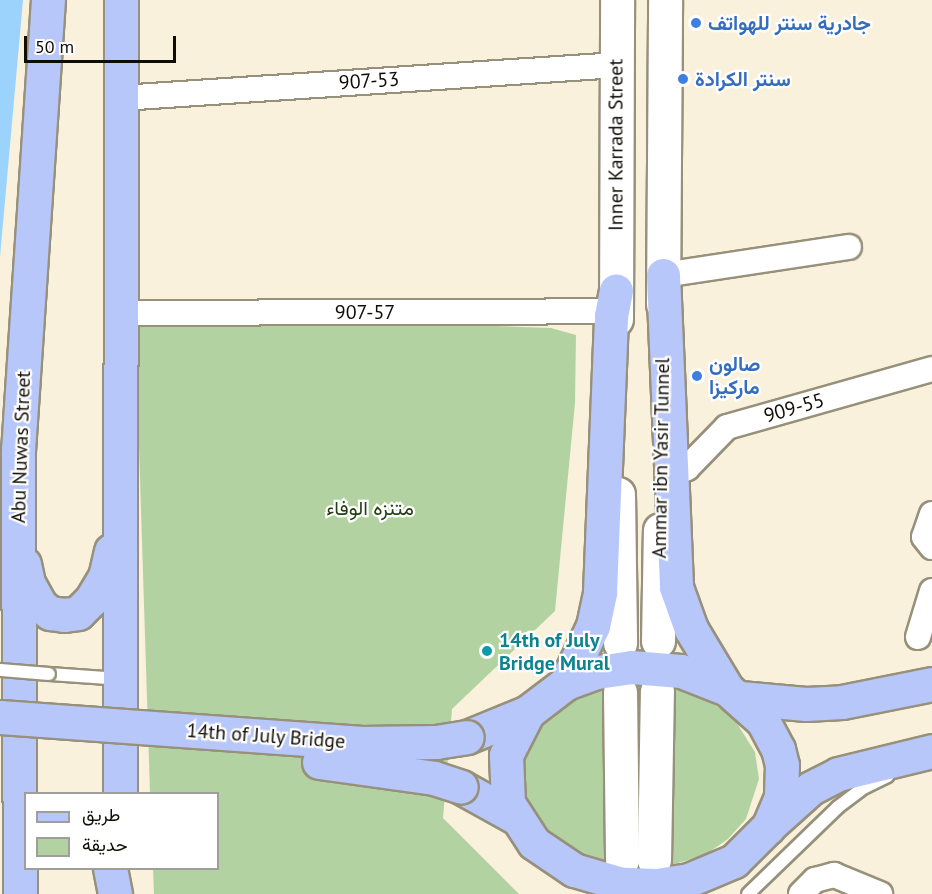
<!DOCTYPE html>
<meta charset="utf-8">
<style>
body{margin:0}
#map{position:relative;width:932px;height:894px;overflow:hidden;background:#f9f1db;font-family:"PT Sans",Vazirmatn,sans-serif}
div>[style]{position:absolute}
.green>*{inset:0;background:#b2d3a1}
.water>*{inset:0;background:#9cd3fc}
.roads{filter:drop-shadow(2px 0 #97907b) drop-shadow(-2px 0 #97907b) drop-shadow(0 2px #97907b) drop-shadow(0 -2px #97907b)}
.service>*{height:12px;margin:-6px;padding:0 6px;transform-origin:6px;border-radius:6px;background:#fff}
.minor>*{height:24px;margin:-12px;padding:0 12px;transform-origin:12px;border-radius:12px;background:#fff}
.secondary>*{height:33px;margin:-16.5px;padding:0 16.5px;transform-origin:16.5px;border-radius:16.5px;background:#fff}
.primary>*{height:33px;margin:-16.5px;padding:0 16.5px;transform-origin:16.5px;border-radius:16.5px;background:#b8c7fa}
.bridges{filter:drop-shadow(2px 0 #97907b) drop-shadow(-2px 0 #97907b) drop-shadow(0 2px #97907b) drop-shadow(0 -2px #97907b)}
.service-bridge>*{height:12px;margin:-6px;padding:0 6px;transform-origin:6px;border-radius:6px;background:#fff}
.primary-bridge>*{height:33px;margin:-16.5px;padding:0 16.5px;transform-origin:16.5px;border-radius:16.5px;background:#b8c7fa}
.dots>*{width:16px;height:16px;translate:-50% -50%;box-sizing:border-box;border:3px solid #fff;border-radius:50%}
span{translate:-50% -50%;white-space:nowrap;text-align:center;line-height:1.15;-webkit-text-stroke:4.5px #fff;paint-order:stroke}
.shop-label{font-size:20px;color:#366cbe;font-weight:700}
.left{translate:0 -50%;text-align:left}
.street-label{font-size:20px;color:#100d06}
.park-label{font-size:20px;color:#243f12}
.culture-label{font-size:20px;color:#0d838f;font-weight:700}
.legend{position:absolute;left:24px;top:792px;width:195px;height:78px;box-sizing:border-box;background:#fff;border:2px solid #9f9e9b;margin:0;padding:8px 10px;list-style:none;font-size:18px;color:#100d06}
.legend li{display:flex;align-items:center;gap:12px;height:30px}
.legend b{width:30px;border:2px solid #9f9e9b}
.scale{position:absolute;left:24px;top:36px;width:152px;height:27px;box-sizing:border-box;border:3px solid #100d06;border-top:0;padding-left:8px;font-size:18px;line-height:21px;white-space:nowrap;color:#100d06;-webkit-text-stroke:4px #fff;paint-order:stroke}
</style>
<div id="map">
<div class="green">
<div style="clip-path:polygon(229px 317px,551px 328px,576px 335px,575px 403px,555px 611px,452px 709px,443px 818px,519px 894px,154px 894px,153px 869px,218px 868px,218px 794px,150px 793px,135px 322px)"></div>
<div style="clip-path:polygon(613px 684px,618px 867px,579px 856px,545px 832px,523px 798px,521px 757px,540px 720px,573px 696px)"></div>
<div style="clip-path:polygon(671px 685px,698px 694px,733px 717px,755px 752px,759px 779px,746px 819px,728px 839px,705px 855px,664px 867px)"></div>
</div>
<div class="water">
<div style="clip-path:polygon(0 0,23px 0,0 257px)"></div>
</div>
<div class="roads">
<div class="service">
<div style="left:49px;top:674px;width:71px;rotate:4deg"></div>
<div style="left:748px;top:894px;width:125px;rotate:-44deg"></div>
<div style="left:838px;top:807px;width:34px;rotate:-37deg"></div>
<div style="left:865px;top:787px;width:25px;rotate:-26deg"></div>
</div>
<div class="minor">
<div style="left:121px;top:98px;width:497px;rotate:-3.8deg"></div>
<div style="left:663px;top:275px;width:188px;rotate:-8.6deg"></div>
<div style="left:119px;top:313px;width:493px;rotate:-0.2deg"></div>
<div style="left:672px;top:475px;width:17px;rotate:-25deg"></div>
<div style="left:687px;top:468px;width:57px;rotate:-45.7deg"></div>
<div style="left:727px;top:427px;width:213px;rotate:-15.8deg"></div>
<div style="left:932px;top:514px;width:24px;rotate:109deg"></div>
<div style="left:924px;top:537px;width:13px;rotate:51deg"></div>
<div style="left:918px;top:637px;width:48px;rotate:-73.1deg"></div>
<div style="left:801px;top:894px;width:20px;rotate:-45deg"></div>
<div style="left:815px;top:880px;width:20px;rotate:-15deg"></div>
<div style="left:834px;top:875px;width:50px;rotate:22.4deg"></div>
</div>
<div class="secondary">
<div style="left:663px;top:304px;width:304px;rotate:-89.6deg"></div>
<div style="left:616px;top:319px;width:319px;rotate:-89.8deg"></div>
<div style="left:618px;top:494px;width:149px;rotate:89.2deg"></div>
<div style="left:658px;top:641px;width:111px;rotate:-89deg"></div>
<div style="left:620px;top:692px;width:168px;rotate:89.3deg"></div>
<div style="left:654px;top:860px;width:169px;rotate:-89deg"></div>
</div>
<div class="primary">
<div style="left:663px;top:275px;width:312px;rotate:87.6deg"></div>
<div style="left:676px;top:587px;width:45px;rotate:70.3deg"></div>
<div style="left:691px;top:629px;width:70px;rotate:59deg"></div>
<div style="left:24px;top:564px;width:19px;rotate:78deg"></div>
<div style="left:28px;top:583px;width:25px;rotate:61deg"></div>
<div style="left:40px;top:605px;width:13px;rotate:39deg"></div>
<div style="left:50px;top:613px;width:14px;rotate:8deg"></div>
<div style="left:64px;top:615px;width:14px;rotate:-8deg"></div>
<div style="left:78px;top:613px;width:18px;rotate:-45deg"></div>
<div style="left:91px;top:600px;width:27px;rotate:-59deg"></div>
<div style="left:105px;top:577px;width:27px;rotate:-77deg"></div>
<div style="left:631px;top:667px;width:50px;rotate:4.6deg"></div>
<div style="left:681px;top:671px;width:49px;rotate:21.4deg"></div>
<div style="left:727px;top:689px;width:48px;rotate:41.6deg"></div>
<div style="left:763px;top:721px;width:32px;rotate:62deg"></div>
<div style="left:778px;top:749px;width:16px;rotate:76deg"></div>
<div style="left:782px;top:765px;width:32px;rotate:92deg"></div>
<div style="left:781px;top:797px;width:33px;rotate:113deg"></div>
<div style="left:768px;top:827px;width:48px;rotate:135deg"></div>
<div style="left:734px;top:861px;width:49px;rotate:157.1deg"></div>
<div style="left:689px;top:880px;width:33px;rotate:171deg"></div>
<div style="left:656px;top:885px;width:34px;rotate:-178deg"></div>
<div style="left:622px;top:884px;width:50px;rotate:-163.7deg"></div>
<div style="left:574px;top:870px;width:48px;rotate:-146deg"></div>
<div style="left:534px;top:843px;width:48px;rotate:-123deg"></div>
<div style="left:508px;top:803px;width:48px;rotate:-92.4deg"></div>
<div style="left:506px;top:755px;width:48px;rotate:-62.9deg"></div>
<div style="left:528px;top:712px;width:48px;rotate:-37.3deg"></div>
<div style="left:566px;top:683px;width:33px;rotate:-20deg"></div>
<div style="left:597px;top:672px;width:34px;rotate:-8deg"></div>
<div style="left:566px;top:683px;width:63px;rotate:-64.7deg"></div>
<div style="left:593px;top:626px;width:35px;rotate:-78deg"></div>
<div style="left:600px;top:592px;width:276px;rotate:-87.7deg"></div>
<div style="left:611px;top:316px;width:26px;rotate:-79deg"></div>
<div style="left:740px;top:698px;width:66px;rotate:5.2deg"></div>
<div style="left:806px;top:704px;width:36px;rotate:-3deg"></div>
<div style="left:842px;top:702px;width:92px;rotate:-11.3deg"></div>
<div style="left:467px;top:737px;width:66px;rotate:-22.3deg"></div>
<div style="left:461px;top:787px;width:62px;rotate:29.1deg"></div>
<div style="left:120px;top:794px;width:794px;rotate:-89.93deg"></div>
<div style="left:772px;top:823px;width:52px;rotate:-41.9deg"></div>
<div style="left:811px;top:788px;width:30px;rotate:-27deg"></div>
<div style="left:838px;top:774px;width:97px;rotate:-13.7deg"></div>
<div style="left:110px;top:868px;width:26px;rotate:79deg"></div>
<div style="left:20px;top:894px;width:443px;rotate:-90.3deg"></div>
<div style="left:18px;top:451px;width:452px;rotate:-86.2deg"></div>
</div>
</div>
<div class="bridges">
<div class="service-bridge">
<div style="left:0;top:670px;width:49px;rotate:4.7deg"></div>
</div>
<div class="primary-bridge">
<div style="left:0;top:717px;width:360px;rotate:4.1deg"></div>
<div style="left:359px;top:743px;width:77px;rotate:-0.7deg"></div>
<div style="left:436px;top:742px;width:31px;rotate:-9deg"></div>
<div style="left:319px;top:762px;width:116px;rotate:7.9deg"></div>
<div style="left:434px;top:778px;width:28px;rotate:18deg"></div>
</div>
</div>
<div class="dots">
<div style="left:696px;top:23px;background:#3f7fe0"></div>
<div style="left:683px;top:79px;background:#3f7fe0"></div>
<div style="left:697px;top:376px;background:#3f7fe0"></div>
<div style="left:487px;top:651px;background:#0f9aa8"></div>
</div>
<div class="shop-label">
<span class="left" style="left:708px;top:23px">جادرية سنتر للهواتف</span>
<span class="left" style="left:695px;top:79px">سنتر الكرادة</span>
<span class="left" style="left:709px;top:376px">صالون<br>ماركيزا</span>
</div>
<div class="street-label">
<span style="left:369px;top:81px;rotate:-4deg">907-53</span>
<span style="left:616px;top:145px;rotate:-90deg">Inner Karrada Street</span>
<span style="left:365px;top:312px">907-57</span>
<span style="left:794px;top:408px;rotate:-16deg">909-55</span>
<span style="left:21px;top:447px;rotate:-88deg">Abu Nuwas Street</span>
<span style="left:661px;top:458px;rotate:-89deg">Ammar ibn Yasir Tunnel</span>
<span style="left:266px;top:736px;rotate:4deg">14th of July Bridge</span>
</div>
<div class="park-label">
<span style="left:370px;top:508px">متنزه الوفاء</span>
</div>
<div class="culture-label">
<span class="left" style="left:499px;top:652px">14th of July<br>Bridge Mural</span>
</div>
<ul class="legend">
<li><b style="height:8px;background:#b8c7fa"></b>طريق</li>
<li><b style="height:16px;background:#b2d3a1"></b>حديقة</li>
</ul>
<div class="scale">50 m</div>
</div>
